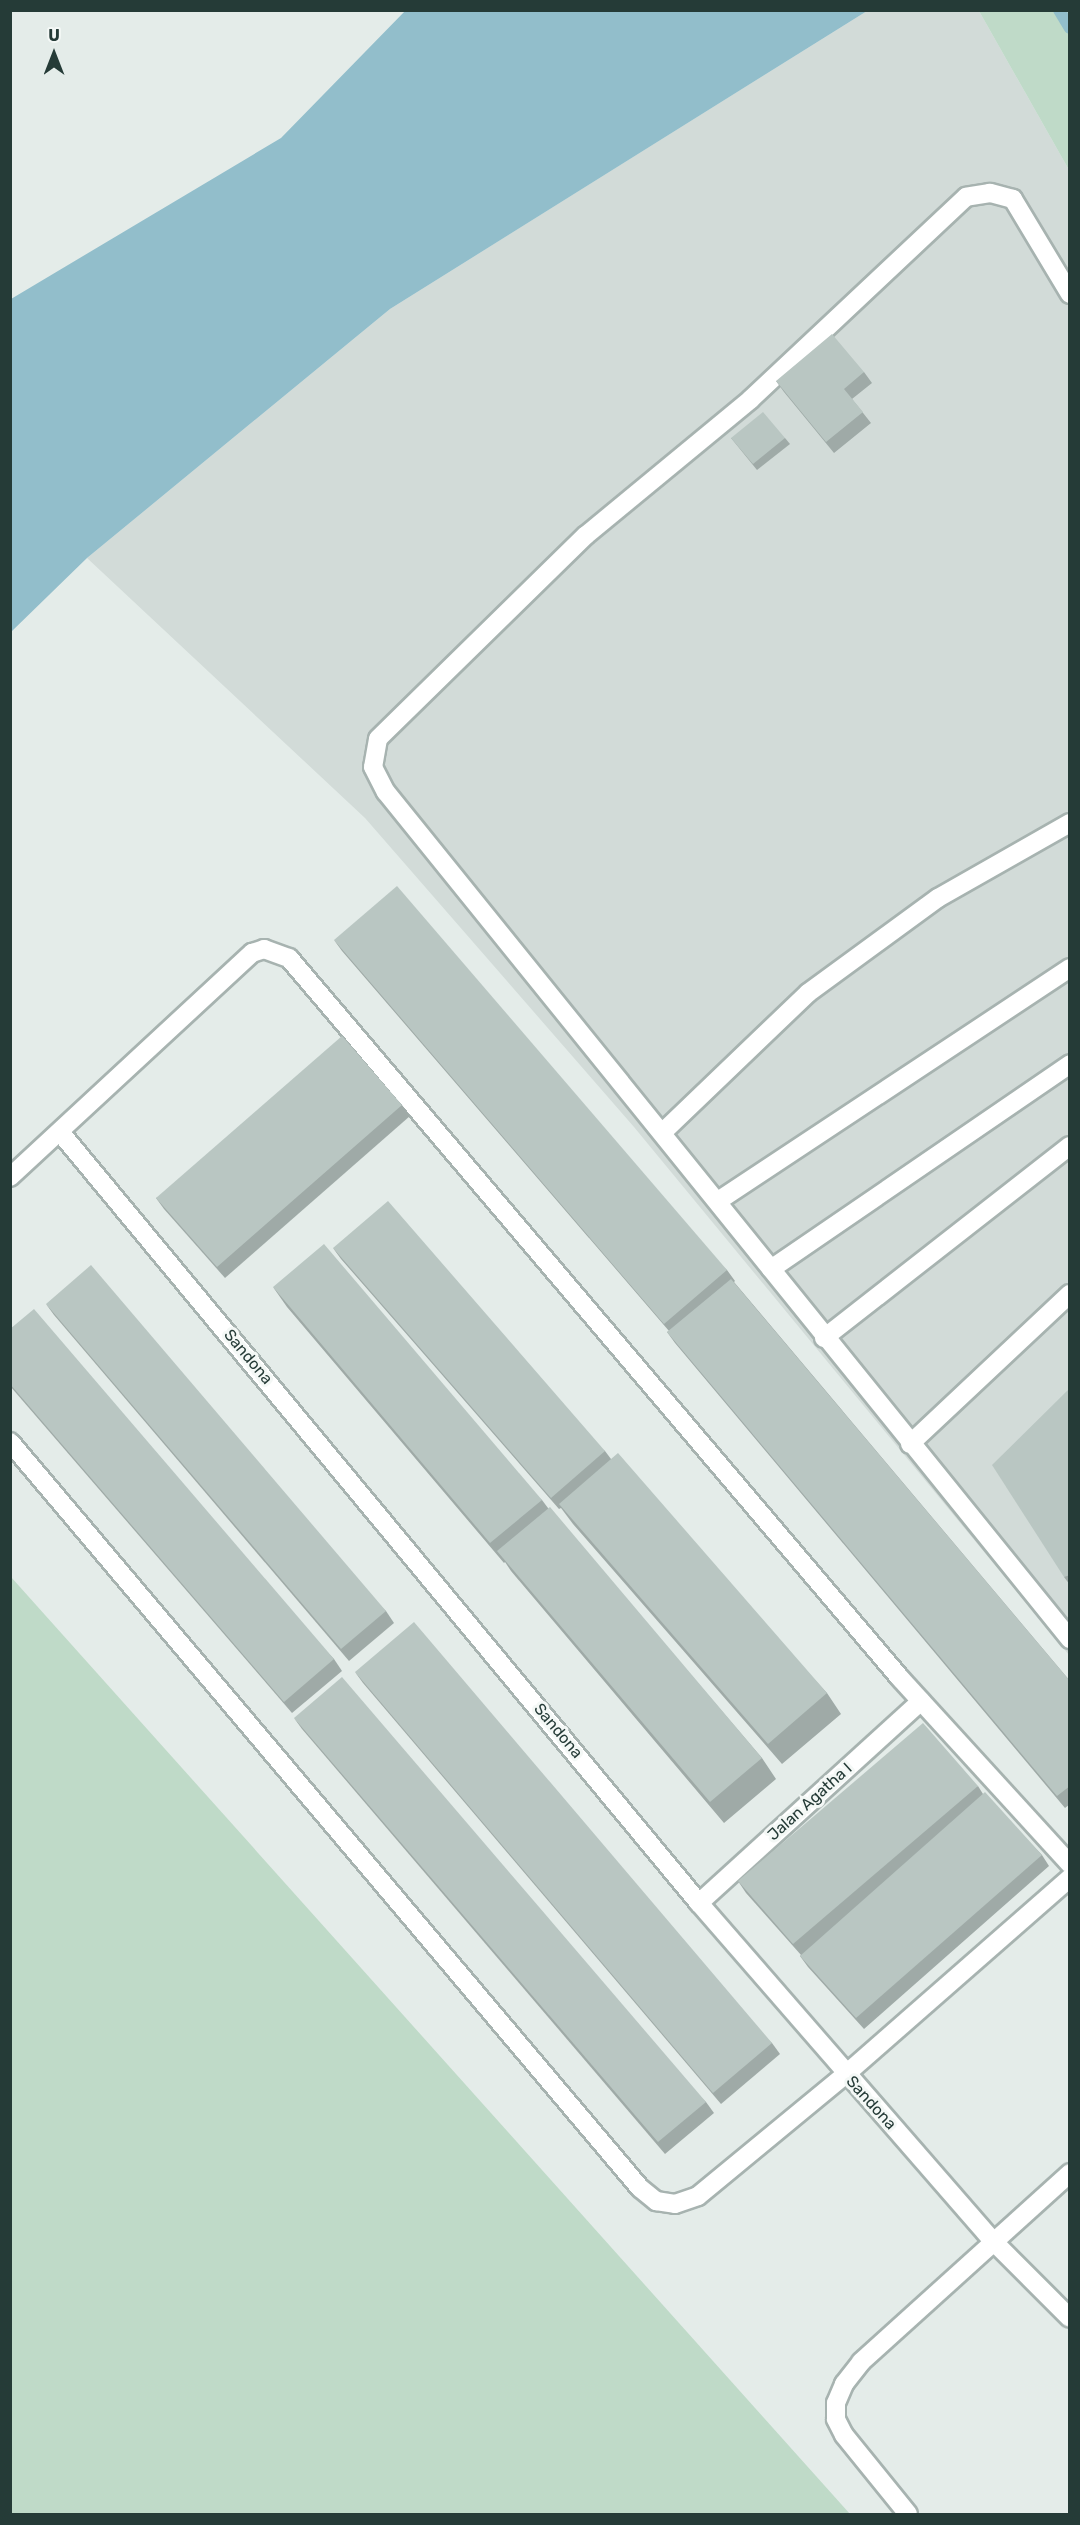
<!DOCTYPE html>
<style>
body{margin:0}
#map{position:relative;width:1080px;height:2525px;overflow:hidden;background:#e4ece9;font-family:Rubik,sans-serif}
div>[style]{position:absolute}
.built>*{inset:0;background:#d2dbd8}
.green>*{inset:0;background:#bfdac8}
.water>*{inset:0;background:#92becb}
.stream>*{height:12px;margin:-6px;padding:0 6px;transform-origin:6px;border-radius:6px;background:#92becb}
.roads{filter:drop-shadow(2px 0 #a7b3b0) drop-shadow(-2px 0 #a7b3b0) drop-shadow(0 2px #a7b3b0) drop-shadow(0 -2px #a7b3b0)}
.lane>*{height:18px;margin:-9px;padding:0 9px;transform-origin:9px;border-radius:9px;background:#fff}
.street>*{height:18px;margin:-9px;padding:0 9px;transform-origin:9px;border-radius:9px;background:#fff}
.wall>*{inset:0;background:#9faaa7}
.building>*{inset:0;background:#b9c6c2}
span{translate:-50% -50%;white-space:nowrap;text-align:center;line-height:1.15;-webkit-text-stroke:6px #f4f8f6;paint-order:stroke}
.street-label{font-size:16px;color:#253b37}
.frame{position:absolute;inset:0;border:12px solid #253b37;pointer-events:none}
.north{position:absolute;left:24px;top:24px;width:60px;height:60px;-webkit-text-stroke:4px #f4f8f6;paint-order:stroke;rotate:0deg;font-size:16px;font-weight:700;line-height:24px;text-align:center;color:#253b37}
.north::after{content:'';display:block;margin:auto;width:21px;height:27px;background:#253b37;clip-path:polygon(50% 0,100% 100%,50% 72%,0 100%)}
</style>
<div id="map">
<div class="built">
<div style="clip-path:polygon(867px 11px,979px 11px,1069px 170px,1069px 1655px,634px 1127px,365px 818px,87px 558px,390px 309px)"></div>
</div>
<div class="green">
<div style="clip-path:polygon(979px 11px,1069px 11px,1069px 170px)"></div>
<div style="clip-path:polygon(10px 1577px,11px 1577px,850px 2514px,11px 2514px)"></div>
</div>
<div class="water">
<div style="clip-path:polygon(406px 10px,867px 11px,390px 309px,87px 558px,11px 632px,11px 299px,281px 138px)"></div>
</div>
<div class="stream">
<div style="left:1059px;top:10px;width:21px;rotate:59deg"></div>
</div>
<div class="roads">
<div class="lane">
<div style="left:1070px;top:294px;width:111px;rotate:-121deg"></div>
<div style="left:1013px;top:199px;width:24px;rotate:-165deg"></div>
<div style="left:990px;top:193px;width:24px;rotate:171deg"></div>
<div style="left:966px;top:197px;width:296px;rotate:136.8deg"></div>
<div style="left:750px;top:400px;width:212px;rotate:140.5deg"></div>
<div style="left:586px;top:535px;width:291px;rotate:135.6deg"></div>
<div style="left:378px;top:739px;width:28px;rotate:100deg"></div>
<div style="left:373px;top:767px;width:28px;rotate:63deg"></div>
<div style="left:386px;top:792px;width:1089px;rotate:51.08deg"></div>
<div style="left:663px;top:1132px;width:201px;rotate:-43.8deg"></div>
<div style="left:808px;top:993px;width:161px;rotate:-36.2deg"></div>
<div style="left:938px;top:898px;width:152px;rotate:-29.6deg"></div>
<div style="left:718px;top:1201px;width:422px;rotate:-33.5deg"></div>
<div style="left:771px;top:1269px;width:363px;rotate:-34.4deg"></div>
<div style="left:824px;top:1338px;width:312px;rotate:-38deg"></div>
<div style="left:910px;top:1444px;width:219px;rotate:-43.2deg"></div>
</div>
<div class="street">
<div style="left:60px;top:1132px;width:1001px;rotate:50.35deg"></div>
<div style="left:699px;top:1903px;width:449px;rotate:49deg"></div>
<div style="left:994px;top:2242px;width:107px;rotate:45deg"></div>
<div style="left:10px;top:1177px;width:330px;rotate:-42.8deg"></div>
<div style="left:252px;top:953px;width:13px;rotate:-18deg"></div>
<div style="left:264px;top:949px;width:27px;rotate:20deg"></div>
<div style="left:289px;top:958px;width:944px;rotate:49.68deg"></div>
<div style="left:900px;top:1678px;width:252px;rotate:47.6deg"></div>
<div style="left:10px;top:1442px;width:976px;rotate:49.82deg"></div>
<div style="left:640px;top:2188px;width:21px;rotate:39deg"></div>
<div style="left:656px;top:2201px;width:19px;rotate:9deg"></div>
<div style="left:675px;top:2204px;width:24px;rotate:-19deg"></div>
<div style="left:698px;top:2196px;width:192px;rotate:-39.5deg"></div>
<div style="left:846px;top:2074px;width:298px;rotate:-41.2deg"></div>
<div style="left:699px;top:1903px;width:300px;rotate:-42.3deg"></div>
<div style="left:908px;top:2514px;width:102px;rotate:-129deg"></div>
<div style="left:844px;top:2435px;width:18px;rotate:-117deg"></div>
<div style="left:836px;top:2419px;width:16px;rotate:-90deg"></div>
<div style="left:836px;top:2403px;width:21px;rotate:-67deg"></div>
<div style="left:844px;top:2384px;width:28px;rotate:-52deg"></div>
<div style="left:861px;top:2362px;width:282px;rotate:-42.1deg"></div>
</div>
</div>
<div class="wall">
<div style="clip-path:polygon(864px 372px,872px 383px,852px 399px,871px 423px,834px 453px,784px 392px,776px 381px)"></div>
<div style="clip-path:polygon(731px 438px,785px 438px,790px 444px,757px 470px)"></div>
<div style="clip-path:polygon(334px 940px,727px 1270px,735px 1281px,734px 1282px,1070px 1681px,1070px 1804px,1065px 1808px,675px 1343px,667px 1332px,669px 1331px,342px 951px)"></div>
<div style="clip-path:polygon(402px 1105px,410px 1116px,225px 1278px,164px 1209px,156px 1198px)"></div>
<div style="clip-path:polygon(333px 1248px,605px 1451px,611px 1459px,827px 1693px,841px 1714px,782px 1764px,573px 1524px,561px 1508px,559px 1509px,341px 1259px)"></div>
<div style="clip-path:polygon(273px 1287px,542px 1500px,548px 1508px,762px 1758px,776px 1779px,724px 1823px,511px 1571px,505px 1562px,504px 1563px,287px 1307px)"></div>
<div style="clip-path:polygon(46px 1304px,386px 1611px,394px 1623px,349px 1661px,54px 1315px)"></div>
<div style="clip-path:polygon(10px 1329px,334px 1659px,342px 1671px,292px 1713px,10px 1386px)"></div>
<div style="clip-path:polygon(1070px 1388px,1070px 1585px,1064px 1577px)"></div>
<div style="clip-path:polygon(355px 1672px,772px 2043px,780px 2054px,721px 2104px,363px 1683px)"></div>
<div style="clip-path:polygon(294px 1718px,706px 2102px,714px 2113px,665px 2154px,302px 1729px)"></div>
<div style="clip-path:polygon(978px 1786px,983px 1794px,1042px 1855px,1049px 1866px,864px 2029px,808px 1967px,800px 1956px,801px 1955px,746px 1893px,738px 1881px)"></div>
</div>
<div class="building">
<div style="clip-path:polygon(832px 334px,864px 372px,844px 389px,863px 412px,826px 442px,776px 381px)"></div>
<div style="clip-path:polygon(763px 412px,785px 438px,753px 464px,731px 438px)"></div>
<div style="clip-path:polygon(397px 886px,727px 1270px,664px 1324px,334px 940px)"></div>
<div style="clip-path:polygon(342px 1036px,402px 1105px,217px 1267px,156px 1198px)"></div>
<div style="clip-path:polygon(388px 1201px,605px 1451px,551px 1498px,333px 1248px)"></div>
<div style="clip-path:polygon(324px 1244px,542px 1500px,490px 1543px,273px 1287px)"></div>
<div style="clip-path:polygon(91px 1265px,386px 1611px,341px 1649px,46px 1304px)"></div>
<div style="clip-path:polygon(731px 1279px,1070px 1681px,1070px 1786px,1057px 1796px,667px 1332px)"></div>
<div style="clip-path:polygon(34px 1309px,334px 1659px,284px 1702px,10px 1384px,10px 1329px)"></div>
<div style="clip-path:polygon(1070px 1388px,1070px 1575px,1064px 1577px,992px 1465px)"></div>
<div style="clip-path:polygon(618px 1453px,827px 1693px,768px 1744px,559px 1504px)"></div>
<div style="clip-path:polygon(550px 1507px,762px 1758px,710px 1802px,497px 1551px)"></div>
<div style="clip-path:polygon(414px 1622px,772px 2043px,713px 2093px,355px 1672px)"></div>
<div style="clip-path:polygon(342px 1677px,706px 2102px,658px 2142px,294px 1718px)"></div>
<div style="clip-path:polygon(923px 1723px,978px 1786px,793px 1944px,738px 1881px)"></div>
<div style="clip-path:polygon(985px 1792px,1042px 1855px,856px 2018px,800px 1956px)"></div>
</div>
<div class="street-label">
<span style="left:248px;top:1357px;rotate:50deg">Sandona</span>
<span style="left:558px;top:1731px;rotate:50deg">Sandona</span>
<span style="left:810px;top:1802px;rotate:-42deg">Jalan Agatha I</span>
<span style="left:871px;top:2103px;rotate:48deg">Sandona</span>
</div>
<div class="frame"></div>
<div class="north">U</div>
</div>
